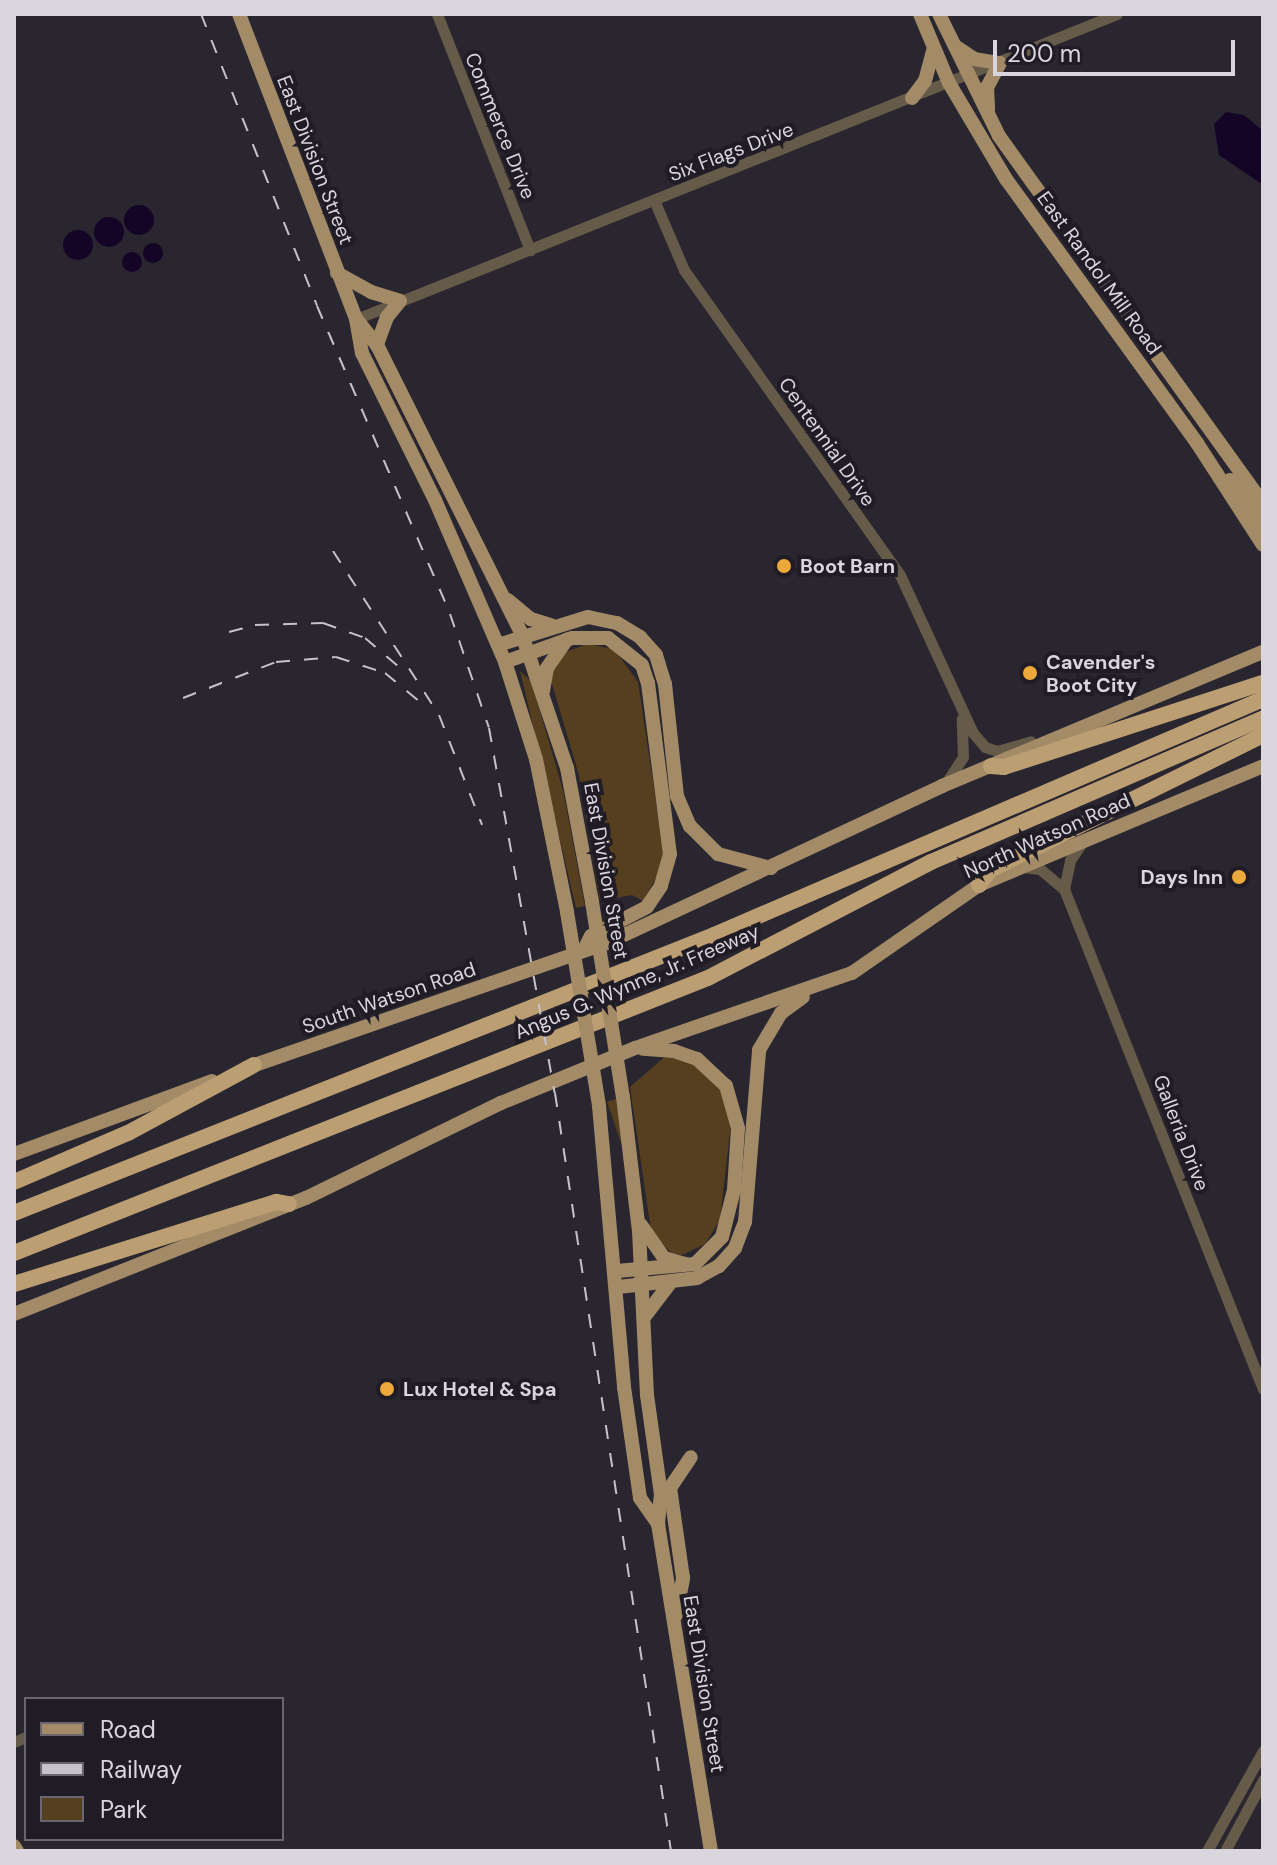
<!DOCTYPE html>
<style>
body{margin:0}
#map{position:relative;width:1277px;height:1865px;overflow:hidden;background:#292630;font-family:"DM Sans",sans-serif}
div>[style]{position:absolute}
.green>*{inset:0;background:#553f1f}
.water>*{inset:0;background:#140426}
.round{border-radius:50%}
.minor>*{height:11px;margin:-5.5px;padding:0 5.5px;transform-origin:5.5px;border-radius:5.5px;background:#665a49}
.major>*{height:14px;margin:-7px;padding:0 7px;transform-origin:7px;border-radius:7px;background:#a48b67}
.highway>*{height:16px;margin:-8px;padding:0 8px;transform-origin:8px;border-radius:8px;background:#bc9e73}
.rail>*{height:2px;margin-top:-1px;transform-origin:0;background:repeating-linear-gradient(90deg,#c5c2ca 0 14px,transparent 0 28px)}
.major-bridge>*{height:14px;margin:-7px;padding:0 7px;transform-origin:7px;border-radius:7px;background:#a48b67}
.dots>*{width:22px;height:22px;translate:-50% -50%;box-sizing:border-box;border:4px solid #201c26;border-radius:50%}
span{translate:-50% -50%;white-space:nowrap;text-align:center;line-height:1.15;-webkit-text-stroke:8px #201c26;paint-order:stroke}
.street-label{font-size:20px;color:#d9d6de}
.poi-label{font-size:20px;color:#d9d6de;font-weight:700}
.left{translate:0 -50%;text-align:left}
.right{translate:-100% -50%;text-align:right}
.frame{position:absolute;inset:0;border:16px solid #d9d6de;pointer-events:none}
.legend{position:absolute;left:24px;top:1697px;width:260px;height:144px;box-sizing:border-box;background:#201c26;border:2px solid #6a6670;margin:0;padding:10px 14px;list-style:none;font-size:24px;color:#d9d6de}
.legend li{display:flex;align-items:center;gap:16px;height:40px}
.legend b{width:40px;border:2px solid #6a6670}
.scale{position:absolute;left:993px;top:40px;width:242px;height:36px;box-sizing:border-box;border:4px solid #d9d6de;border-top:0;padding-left:10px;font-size:24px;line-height:28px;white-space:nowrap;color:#d9d6de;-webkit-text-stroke:6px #201c26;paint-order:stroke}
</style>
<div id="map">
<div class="green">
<div style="clip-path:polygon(587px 644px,614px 649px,638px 682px,663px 849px,660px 871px,643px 901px,632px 895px,600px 901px,579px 775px,550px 677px,560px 654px)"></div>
<div style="clip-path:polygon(520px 671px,531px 681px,563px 790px,585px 906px,576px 908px)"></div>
<div style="clip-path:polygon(667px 1055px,694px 1063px,724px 1091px,732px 1114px,720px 1220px,705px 1244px,682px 1255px,672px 1254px,651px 1231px,630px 1087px)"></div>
<div style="clip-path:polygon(616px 1099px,626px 1157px,607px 1102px)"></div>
</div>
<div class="water">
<div style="clip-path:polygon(1226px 112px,1244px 115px,1263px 131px,1263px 185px,1219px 155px,1214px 124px)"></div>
<div class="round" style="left:124px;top:205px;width:30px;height:30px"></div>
<div class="round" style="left:94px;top:217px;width:30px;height:30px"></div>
<div class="round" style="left:63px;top:230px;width:30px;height:30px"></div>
<div class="round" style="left:143px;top:243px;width:20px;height:20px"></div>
<div class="round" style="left:122px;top:252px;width:20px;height:20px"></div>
</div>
<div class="minor">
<div style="left:437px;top:14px;width:254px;rotate:68.5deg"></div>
<div style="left:654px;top:200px;width:76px;rotate:66.8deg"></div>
<div style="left:684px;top:270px;width:374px;rotate:54.7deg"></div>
<div style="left:900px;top:575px;width:174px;rotate:65.2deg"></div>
<div style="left:973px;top:733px;width:18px;rotate:49deg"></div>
<div style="left:985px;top:747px;width:13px;rotate:18deg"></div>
<div style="left:997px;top:751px;width:35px;rotate:-16deg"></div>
<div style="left:356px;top:319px;width:820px;rotate:-21.84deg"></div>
<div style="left:946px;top:783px;width:31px;rotate:-57deg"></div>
<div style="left:963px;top:757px;width:38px;rotate:-92deg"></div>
<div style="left:1023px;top:867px;width:17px;rotate:7deg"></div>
<div style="left:1040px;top:869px;width:31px;rotate:40deg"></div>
<div style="left:1064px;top:889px;width:538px;rotate:68.3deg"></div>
<div style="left:1064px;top:889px;width:30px;rotate:-78deg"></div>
<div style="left:1070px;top:860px;width:21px;rotate:-55deg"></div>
<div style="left:14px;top:1742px;width:13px;rotate:-23deg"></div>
<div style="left:1207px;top:1851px;width:115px;rotate:-60.8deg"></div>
<div style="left:1225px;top:1851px;width:81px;rotate:-61.8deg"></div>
</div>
<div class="major">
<div style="left:239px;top:14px;width:327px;rotate:69deg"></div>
<div style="left:356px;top:319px;width:35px;rotate:80deg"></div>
<div style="left:362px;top:353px;width:164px;rotate:63.6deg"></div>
<div style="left:435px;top:500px;width:176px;rotate:66.6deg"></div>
<div style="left:505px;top:662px;width:102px;rotate:72.3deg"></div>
<div style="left:536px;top:759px;width:156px;rotate:78.5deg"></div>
<div style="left:920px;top:14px;width:75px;rotate:67.2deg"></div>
<div style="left:949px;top:83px;width:112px;rotate:59.3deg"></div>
<div style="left:1006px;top:179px;width:326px;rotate:54.1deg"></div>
<div style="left:1197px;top:443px;width:121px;rotate:57.1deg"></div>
<div style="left:939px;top:14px;width:136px;rotate:63.8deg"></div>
<div style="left:999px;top:136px;width:453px;rotate:54.3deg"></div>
<div style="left:955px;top:46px;width:23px;rotate:34deg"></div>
<div style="left:974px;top:59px;width:26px;rotate:9deg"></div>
<div style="left:1000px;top:63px;width:27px;rotate:118deg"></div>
<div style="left:987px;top:87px;width:22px;rotate:87deg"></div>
<div style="left:912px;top:98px;width:21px;rotate:-53deg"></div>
<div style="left:925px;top:81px;width:34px;rotate:-75deg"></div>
<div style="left:337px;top:273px;width:39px;rotate:29deg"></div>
<div style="left:371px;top:292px;width:30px;rotate:17deg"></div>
<div style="left:400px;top:301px;width:21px;rotate:129deg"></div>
<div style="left:387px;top:317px;width:30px;rotate:110deg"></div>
<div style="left:358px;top:321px;width:31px;rotate:52deg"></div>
<div style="left:377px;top:345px;width:324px;rotate:63.4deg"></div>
<div style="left:522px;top:635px;width:140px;rotate:71.3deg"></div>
<div style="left:567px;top:768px;width:136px;rotate:79.4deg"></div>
<div style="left:1230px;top:480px;width:55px;rotate:53.1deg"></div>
<div style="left:508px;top:600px;width:30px;rotate:40deg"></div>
<div style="left:531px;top:619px;width:21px;rotate:17deg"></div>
<div style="left:498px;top:645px;width:94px;rotate:-17.3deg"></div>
<div style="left:588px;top:617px;width:30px;rotate:12deg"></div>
<div style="left:617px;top:623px;width:27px;rotate:31deg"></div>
<div style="left:640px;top:637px;width:24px;rotate:48deg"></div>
<div style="left:656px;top:655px;width:30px;rotate:73deg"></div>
<div style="left:665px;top:684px;width:113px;rotate:83.9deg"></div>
<div style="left:677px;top:796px;width:33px;rotate:67deg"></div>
<div style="left:690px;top:826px;width:40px;rotate:45deg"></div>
<div style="left:718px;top:854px;width:55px;rotate:14.8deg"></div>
<div style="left:505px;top:662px;width:71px;rotate:-19.7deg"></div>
<div style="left:572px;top:638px;width:36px"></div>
<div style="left:608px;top:638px;width:43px;rotate:38.5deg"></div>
<div style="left:642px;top:665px;width:19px;rotate:72deg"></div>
<div style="left:648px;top:683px;width:172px;rotate:82.7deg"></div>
<div style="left:670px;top:854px;width:33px;rotate:106deg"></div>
<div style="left:661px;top:886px;width:25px;rotate:124deg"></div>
<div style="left:647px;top:907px;width:63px;rotate:152.6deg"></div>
<div style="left:591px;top:936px;width:16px;rotate:117deg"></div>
<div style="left:543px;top:691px;width:23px;rotate:-80deg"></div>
<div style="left:547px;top:668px;width:35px;rotate:-55deg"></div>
<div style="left:246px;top:1068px;width:382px;rotate:-19.1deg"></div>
<div style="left:607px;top:943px;width:370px;rotate:-25.1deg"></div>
<div style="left:942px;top:786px;width:348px;rotate:-22.7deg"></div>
<div style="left:623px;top:1097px;width:135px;rotate:83.2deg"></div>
<div style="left:639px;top:1231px;width:164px;rotate:87.2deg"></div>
<div style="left:647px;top:1395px;width:100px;rotate:82deg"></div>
<div style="left:661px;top:1494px;width:30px;rotate:96deg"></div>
<div style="left:658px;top:1524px;width:331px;rotate:80.8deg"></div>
<div style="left:599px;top:1106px;width:282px;rotate:84.9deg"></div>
<div style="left:624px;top:1387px;width:112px;rotate:81.8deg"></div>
<div style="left:640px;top:1498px;width:32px;rotate:55deg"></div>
<div style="left:14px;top:1154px;width:211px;rotate:-20.2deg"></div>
<div style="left:641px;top:1225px;width:40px;rotate:55.1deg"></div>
<div style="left:664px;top:1258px;width:22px;rotate:16deg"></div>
<div style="left:617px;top:1271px;width:78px;rotate:-5.1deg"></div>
<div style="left:695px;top:1264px;width:38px;rotate:-45deg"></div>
<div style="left:722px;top:1237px;width:49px;rotate:-75.7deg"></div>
<div style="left:734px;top:1190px;width:62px;rotate:-86.3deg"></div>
<div style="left:738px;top:1128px;width:44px;rotate:-105.9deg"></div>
<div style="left:726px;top:1086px;width:40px;rotate:-137deg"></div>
<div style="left:697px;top:1059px;width:24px;rotate:-161deg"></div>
<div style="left:674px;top:1051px;width:31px;rotate:-176deg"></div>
<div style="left:618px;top:1287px;width:80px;rotate:-6.5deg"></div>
<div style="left:697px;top:1278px;width:25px;rotate:-29deg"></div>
<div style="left:719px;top:1266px;width:24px;rotate:-48deg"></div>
<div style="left:735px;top:1248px;width:28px;rotate:-69deg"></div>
<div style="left:745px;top:1222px;width:173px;rotate:-85.3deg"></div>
<div style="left:759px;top:1050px;width:43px;rotate:-59.3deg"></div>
<div style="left:781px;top:1013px;width:27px;rotate:-36deg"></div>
<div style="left:14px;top:1314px;width:314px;rotate:-21.7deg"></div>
<div style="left:306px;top:1198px;width:217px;rotate:-26deg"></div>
<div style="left:501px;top:1103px;width:145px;rotate:-22.3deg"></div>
<div style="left:635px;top:1048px;width:230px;rotate:-19.1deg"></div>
<div style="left:852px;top:973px;width:155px;rotate:-34.7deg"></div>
<div style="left:979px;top:885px;width:308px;rotate:-22.7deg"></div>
<div style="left:645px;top:1316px;width:43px;rotate:-52.6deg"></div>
<div style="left:676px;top:1615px;width:38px;rotate:-79deg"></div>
<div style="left:683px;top:1578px;width:91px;rotate:-98.2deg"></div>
<div style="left:670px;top:1488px;width:37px;rotate:-56deg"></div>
<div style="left:14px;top:1846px;width:6px;rotate:59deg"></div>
</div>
<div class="highway">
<div style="left:991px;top:766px;width:13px;rotate:4deg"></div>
<div style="left:1004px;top:767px;width:272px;rotate:-18deg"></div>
<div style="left:979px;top:885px;width:19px;rotate:-54deg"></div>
<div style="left:990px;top:870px;width:305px;rotate:-26.3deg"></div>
<div style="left:14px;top:1182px;width:124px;rotate:-23.3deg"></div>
<div style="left:128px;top:1133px;width:143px;rotate:-28.4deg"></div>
<div style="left:14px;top:1213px;width:753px;rotate:-21.66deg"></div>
<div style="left:714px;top:935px;width:598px;rotate:-23.26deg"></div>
<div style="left:14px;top:1253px;width:746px;rotate:-21.62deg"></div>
<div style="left:708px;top:978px;width:251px;rotate:-27.5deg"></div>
<div style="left:931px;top:862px;width:362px;rotate:-23.4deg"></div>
<div style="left:14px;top:1284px;width:275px;rotate:-17.4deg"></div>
<div style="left:276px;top:1202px;width:13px;rotate:9deg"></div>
</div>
<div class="rail">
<div style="left:201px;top:14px;width:314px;rotate:68.3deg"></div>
<div style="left:317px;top:306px;width:335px;rotate:66.6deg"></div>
<div style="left:450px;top:614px;width:120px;rotate:71.1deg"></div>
<div style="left:489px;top:728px;width:371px;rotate:79.8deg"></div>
<div style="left:555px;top:1093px;width:767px;rotate:81.3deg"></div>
<div style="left:333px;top:551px;width:195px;rotate:57.1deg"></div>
<div style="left:439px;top:715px;width:118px;rotate:68.6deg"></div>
<div style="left:229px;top:632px;width:27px;rotate:-15deg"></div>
<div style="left:255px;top:625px;width:68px;rotate:-1.7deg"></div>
<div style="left:323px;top:623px;width:45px;rotate:19.7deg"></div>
<div style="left:365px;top:638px;width:52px;rotate:40.4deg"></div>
<div style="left:183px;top:698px;width:100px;rotate:-21.2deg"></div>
<div style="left:276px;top:662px;width:60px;rotate:-4.8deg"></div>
<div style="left:336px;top:657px;width:52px;rotate:18.1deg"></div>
<div style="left:385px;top:673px;width:53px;rotate:39.7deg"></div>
</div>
<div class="major-bridge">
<div style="left:592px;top:902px;width:197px;rotate:81deg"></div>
<div style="left:567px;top:912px;width:197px;rotate:80.6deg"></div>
</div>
<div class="dots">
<div style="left:784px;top:566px;background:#eca93a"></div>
<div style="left:1030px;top:673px;background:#eca93a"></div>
<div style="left:1239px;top:877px;background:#eca93a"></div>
<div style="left:387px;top:1389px;background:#eca93a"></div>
</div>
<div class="street-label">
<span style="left:500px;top:126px;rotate:68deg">Commerce Drive</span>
<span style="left:731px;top:152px;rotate:-21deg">Six Flags Drive</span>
<span style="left:315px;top:160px;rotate:69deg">East Division Street</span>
<span style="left:1099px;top:273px;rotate:54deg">East Randol Mill Road</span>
<span style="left:827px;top:442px;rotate:55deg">Centennial Drive</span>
<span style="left:1047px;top:836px;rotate:-24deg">North Watson Road</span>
<span style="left:606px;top:871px;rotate:80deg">East Division Street</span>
<span style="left:637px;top:982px;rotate:-23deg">Angus G. Wynne, Jr. Freeway</span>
<span style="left:389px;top:998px;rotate:-19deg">South Watson Road</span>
<span style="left:1181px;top:1133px;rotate:69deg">Galleria Drive</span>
<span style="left:704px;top:1684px;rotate:81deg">East Division Street</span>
</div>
<div class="poi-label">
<span class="left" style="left:800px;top:566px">Boot Barn</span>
<span class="left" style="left:1046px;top:674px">Cavender's<br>Boot City</span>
<span class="right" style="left:1223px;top:877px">Days Inn</span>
<span class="left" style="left:403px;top:1389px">Lux Hotel &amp; Spa</span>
</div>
<div class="frame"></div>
<ul class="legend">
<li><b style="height:10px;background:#a48b67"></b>Road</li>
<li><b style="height:10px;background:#c5c2ca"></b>Railway</li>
<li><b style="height:22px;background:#553f1f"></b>Park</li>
</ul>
<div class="scale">200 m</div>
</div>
